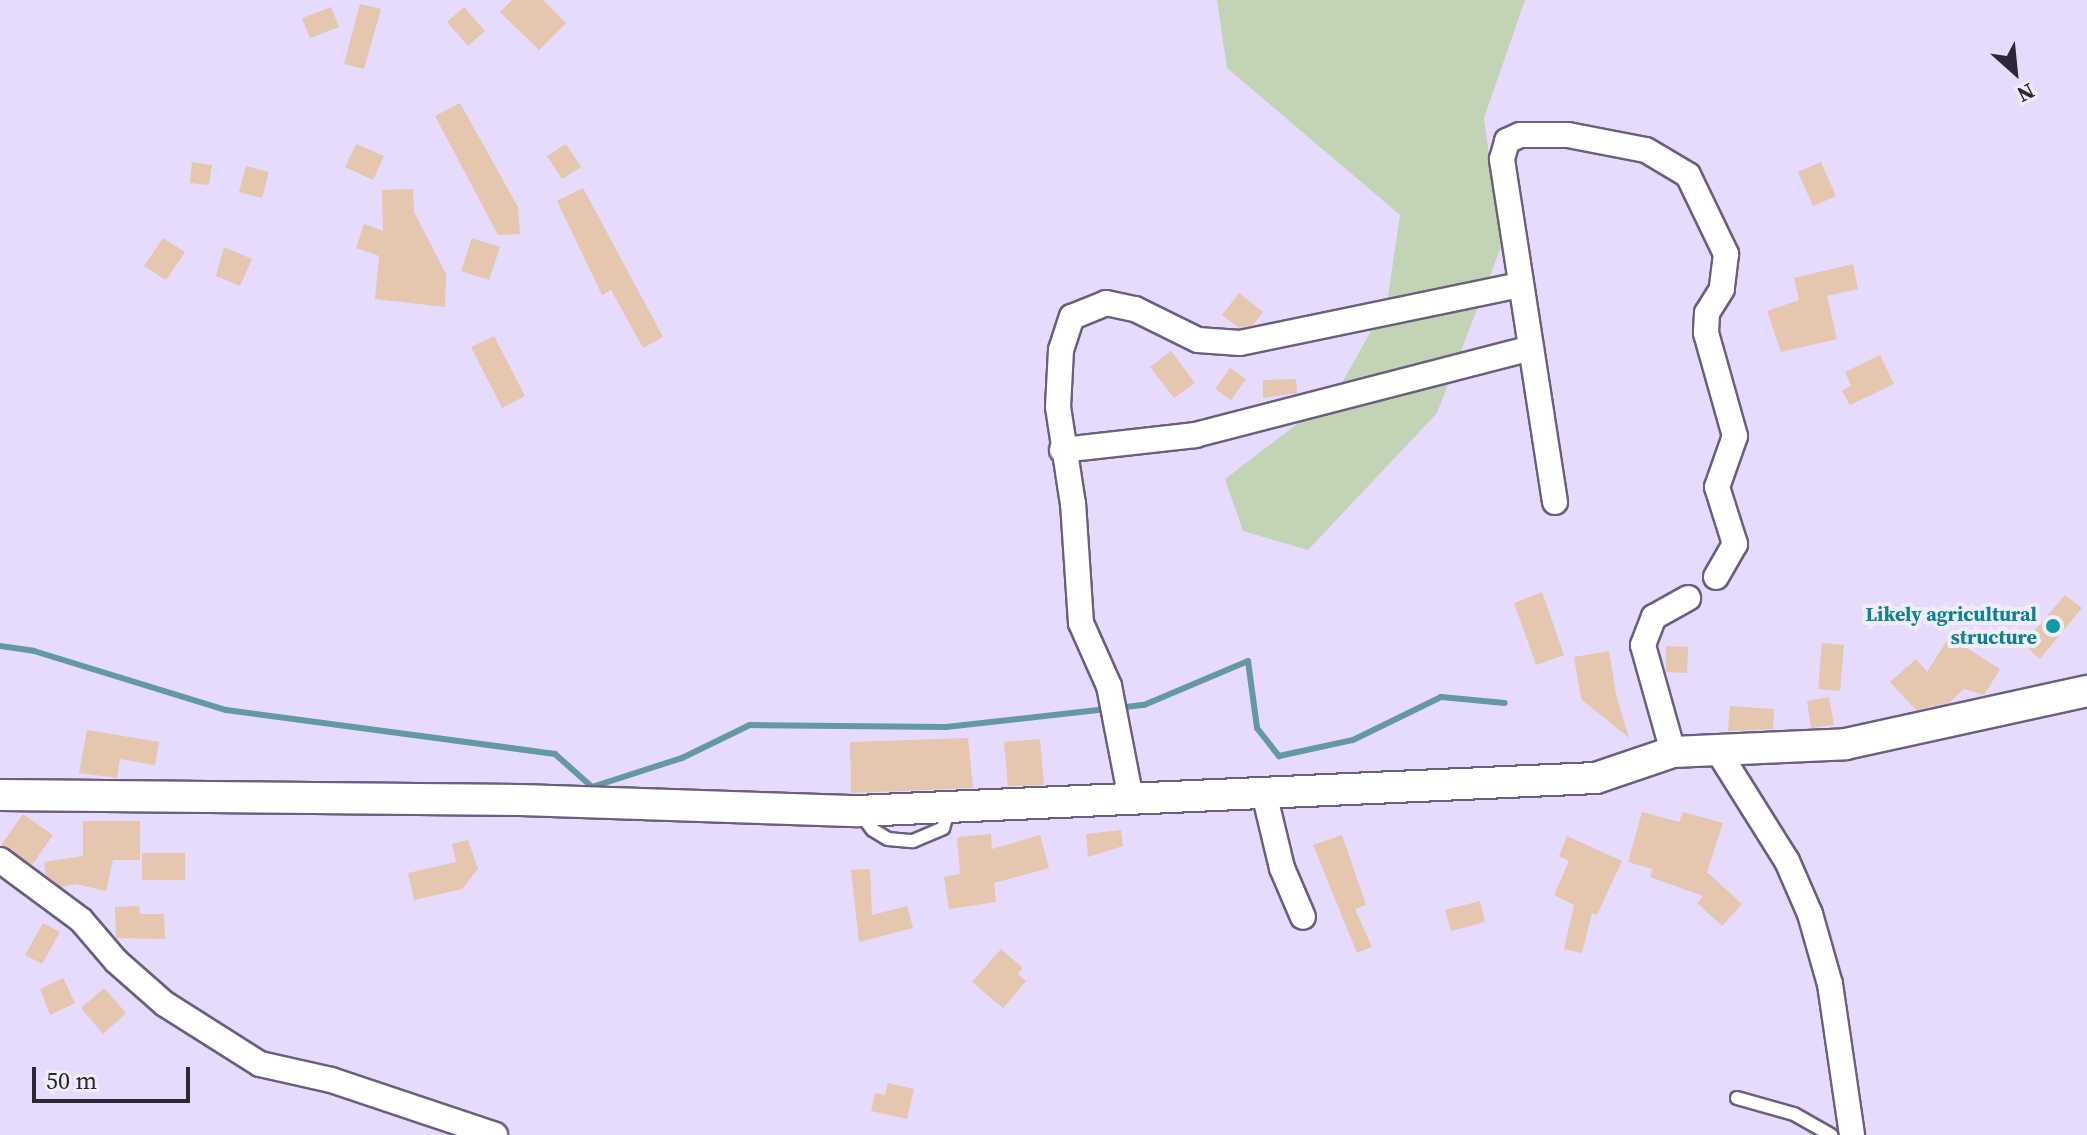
<!DOCTYPE html>
<style>
body{margin:0}
#map{position:relative;width:2087px;height:1135px;overflow:hidden;background:#e6dbfd;font-family:"Source Serif 4",serif}
div>[style]{position:absolute}
.green>*{inset:0;background:#c3d3b6}
.stream>*{height:6px;margin:-3px;padding:0 3px;transform-origin:3px;border-radius:3px;background:#6498a5}
.building>*{inset:0;background:#e5c6ae}
.roads{filter:drop-shadow(2px 0 #6a607e) drop-shadow(-2px 0 #6a607e) drop-shadow(0 2px #6a607e) drop-shadow(0 -2px #6a607e)}
.service>*{height:12px;margin:-6px;padding:0 6px;transform-origin:6px;border-radius:6px;background:#fff}
.minor>*{height:24px;margin:-12px;padding:0 12px;transform-origin:12px;border-radius:12px;background:#fff}
.tertiary>*{height:30px;margin:-15px;padding:0 15px;transform-origin:15px;border-radius:15px;background:#fff}
.dots>*{width:22px;height:22px;translate:-50% -50%;box-sizing:border-box;border:4px solid #f0ecfa;border-radius:50%}
span{translate:-50% -50%;white-space:nowrap;text-align:center;line-height:1.15;-webkit-text-stroke:8px #f0ecfa;paint-order:stroke}
.culture-label{font-size:20px;color:#0d838f;font-weight:700}
.right{translate:-100% -50%;text-align:right}
.north{position:absolute;left:1975px;top:32px;width:80px;height:80px;-webkit-text-stroke:6px #f0ecfa;paint-order:stroke;rotate:153deg;font-size:22px;font-weight:700;line-height:32px;text-align:center;color:#2b2734}
.north::after{content:'';display:block;margin:auto;width:28px;height:36px;background:#2b2734;clip-path:polygon(50% 0,100% 100%,50% 72%,0 100%)}
.scale{position:absolute;left:32px;top:1067px;width:158px;height:36px;box-sizing:border-box;border:4px solid #2b2734;border-top:0;padding-left:10px;font-size:24px;line-height:28px;white-space:nowrap;color:#2b2734;-webkit-text-stroke:6px #f0ecfa;paint-order:stroke}
</style>
<div id="map">
<div class="green">
<div style="clip-path:polygon(1217px 0,1525px 0,1484px 118px,1501px 247px,1437px 413px,1308px 550px,1243px 531px,1225px 479px,1335px 395px,1387px 303px,1400px 215px,1227px 68px)"></div>
</div>
<div class="stream">
<div style="left:0;top:646px;width:34px;rotate:8deg"></div>
<div style="left:34px;top:651px;width:201px;rotate:17.1deg"></div>
<div style="left:226px;top:710px;width:332px;rotate:7.6deg"></div>
<div style="left:555px;top:754px;width:50px;rotate:41.7deg"></div>
<div style="left:592px;top:787px;width:95px;rotate:-17.9deg"></div>
<div style="left:682px;top:758px;width:76px;rotate:-25.9deg"></div>
<div style="left:750px;top:725px;width:196px;rotate:0.6deg"></div>
<div style="left:946px;top:727px;width:162px;rotate:-6.4deg"></div>
<div style="left:1118px;top:708px;width:26px;rotate:-7deg"></div>
<div style="left:1144px;top:705px;width:113px;rotate:-22.9deg"></div>
<div style="left:1248px;top:661px;width:68px;rotate:82.3deg"></div>
<div style="left:1257px;top:728px;width:36px;rotate:52deg"></div>
<div style="left:1279px;top:756px;width:76px;rotate:-12.2deg"></div>
<div style="left:1353px;top:740px;width:98px;rotate:-26deg"></div>
<div style="left:1441px;top:697px;width:64px;rotate:5.4deg"></div>
</div>
<div class="building">
<div style="clip-path:polygon(512px 0,543px 0,566px 23px,539px 50px,500px 12px)"></div>
<div style="clip-path:polygon(360px 4px,381px 9px,364px 69px,344px 64px)"></div>
<div style="clip-path:polygon(331px 7px,339px 27px,310px 38px,302px 18px)"></div>
<div style="clip-path:polygon(464px 7px,485px 31px,468px 46px,447px 22px)"></div>
<div style="clip-path:polygon(460px 103px,518px 207px,520px 234px,498px 235px,435px 116px)"></div>
<div style="clip-path:polygon(356px 144px,384px 156px,373px 180px,345px 167px)"></div>
<div style="clip-path:polygon(566px 144px,581px 167px,562px 179px,547px 156px)"></div>
<div style="clip-path:polygon(192px 162px,212px 165px,209px 185px,190px 183px)"></div>
<div style="clip-path:polygon(1821px 162px,1836px 196px,1813px 206px,1798px 172px)"></div>
<div style="clip-path:polygon(246px 166px,269px 172px,262px 198px,239px 192px)"></div>
<div style="clip-path:polygon(583px 188px,663px 337px,643px 348px,611px 290px,602px 295px,557px 201px)"></div>
<div style="clip-path:polygon(413px 189px,414px 212px,446px 274px,445px 307px,375px 299px,379px 256px,356px 248px,364px 224px,383px 231px,382px 190px)"></div>
<div style="clip-path:polygon(163px 238px,185px 252px,166px 280px,144px 266px)"></div>
<div style="clip-path:polygon(472px 238px,500px 247px,489px 280px,461px 271px)"></div>
<div style="clip-path:polygon(224px 247px,252px 259px,240px 286px,216px 276px)"></div>
<div style="clip-path:polygon(1853px 264px,1858px 289px,1827px 296px,1837px 339px,1781px 352px,1767px 311px,1799px 300px,1794px 278px)"></div>
<div style="clip-path:polygon(1239px 293px,1263px 312px,1253px 325px,1239px 328px,1222px 315px)"></div>
<div style="clip-path:polygon(494px 336px,525px 396px,502px 408px,471px 347px)"></div>
<div style="clip-path:polygon(1171px 351px,1195px 383px,1174px 398px,1150px 367px)"></div>
<div style="clip-path:polygon(1880px 355px,1894px 384px,1850px 405px,1842px 391px,1851px 386px,1845px 372px)"></div>
<div style="clip-path:polygon(1230px 368px,1246px 379px,1231px 400px,1215px 389px)"></div>
<div style="clip-path:polygon(1296px 379px,1297px 393px,1263px 398px,1263px 380px)"></div>
<div style="clip-path:polygon(1542px 592px,1564px 655px,1536px 665px,1514px 603px)"></div>
<div style="clip-path:polygon(2065px 595px,2082px 608px,2040px 659px,2023px 644px)"></div>
<div style="clip-path:polygon(1949px 637px,2000px 669px,1984px 695px,1964px 689px,1949px 703px,1916px 710px,1890px 682px,1916px 659px,1927px 672px)"></div>
<div style="clip-path:polygon(1822px 643px,1844px 645px,1840px 691px,1818px 689px)"></div>
<div style="clip-path:polygon(1666px 646px,1688px 647px,1687px 673px,1666px 672px)"></div>
<div style="clip-path:polygon(1609px 651px,1616px 694px,1629px 738px,1581px 699px,1574px 657px)"></div>
<div style="clip-path:polygon(1829px 697px,1834px 725px,1811px 728px,1807px 701px)"></div>
<div style="clip-path:polygon(1730px 706px,1774px 709px,1773px 729px,1728px 731px)"></div>
<div style="clip-path:polygon(87px 730px,159px 742px,155px 765px,120px 759px,117px 778px,79px 773px)"></div>
<div style="clip-path:polygon(968px 738px,973px 788px,851px 793px,850px 742px)"></div>
<div style="clip-path:polygon(1040px 739px,1044px 785px,1008px 786px,1004px 742px)"></div>
<div style="clip-path:polygon(1642px 812px,1679px 822px,1683px 812px,1723px 823px,1707px 872px,1742px 904px,1722px 926px,1697px 903px,1703px 896px,1650px 877px,1653px 869px,1628px 862px)"></div>
<div style="clip-path:polygon(23px 814px,53px 835px,32px 865px,1px 845px)"></div>
<div style="clip-path:polygon(83px 821px,140px 821px,140px 860px,113px 860px,106px 891px,76px 884px,61px 887px,46px 875px,44px 862px,83px 856px)"></div>
<div style="clip-path:polygon(1121px 830px,1123px 846px,1088px 857px,1086px 834px)"></div>
<div style="clip-path:polygon(991px 834px,992px 849px,1040px 835px,1049px 868px,994px 883px,996px 902px,949px 909px,944px 877px,960px 874px,957px 837px)"></div>
<div style="clip-path:polygon(1342px 835px,1366px 905px,1355px 909px,1372px 947px,1357px 953px,1313px 845px)"></div>
<div style="clip-path:polygon(1567px 836px,1622px 861px,1597px 915px,1592px 913px,1582px 953px,1564px 949px,1574px 905px,1554px 895px,1569px 861px,1559px 856px)"></div>
<div style="clip-path:polygon(468px 840px,478px 869px,462px 889px,414px 900px,408px 873px,456px 862px,452px 844px)"></div>
<div style="clip-path:polygon(142px 853px,185px 853px,185px 880px,142px 880px)"></div>
<div style="clip-path:polygon(870px 869px,872px 915px,907px 906px,913px 928px,859px 942px,851px 870px)"></div>
<div style="clip-path:polygon(1480px 901px,1485px 922px,1451px 931px,1445px 910px)"></div>
<div style="clip-path:polygon(139px 906px,140px 914px,164px 914px,165px 939px,116px 938px,115px 907px)"></div>
<div style="clip-path:polygon(43px 923px,60px 932px,42px 964px,25px 955px)"></div>
<div style="clip-path:polygon(1001px 949px,1023px 968px,1018px 974px,1026px 981px,1003px 1008px,972px 982px)"></div>
<div style="clip-path:polygon(63px 978px,75px 1003px,50px 1015px,40px 989px)"></div>
<div style="clip-path:polygon(104px 988px,126px 1013px,103px 1034px,81px 1008px)"></div>
<div style="clip-path:polygon(888px 1083px,914px 1089px,907px 1119px,871px 1111px,875px 1093px,885px 1095px)"></div>
</div>
<div class="roads">
<div class="service">
<div style="left:860px;top:813px;width:21px;rotate:53deg"></div>
<div style="left:873px;top:830px;width:17px;rotate:31deg"></div>
<div style="left:888px;top:839px;width:25px;rotate:5deg"></div>
<div style="left:913px;top:841px;width:33px;rotate:-23deg"></div>
<div style="left:943px;top:828px;width:20px;rotate:-72deg"></div>
<div style="left:1737px;top:1098px;width:59px;rotate:15.7deg"></div>
<div style="left:1794px;top:1114px;width:43px;rotate:29.6deg"></div>
</div>
<div class="minor">
<div style="left:1062px;top:450px;width:134px;rotate:-6.4deg"></div>
<div style="left:1195px;top:435px;width:347px;rotate:-14.5deg"></div>
<div style="left:1555px;top:502px;width:347px;rotate:-98.8deg"></div>
<div style="left:1502px;top:159px;width:19px;rotate:-74deg"></div>
<div style="left:1507px;top:141px;width:14px;rotate:-25deg"></div>
<div style="left:1520px;top:135px;width:48px"></div>
<div style="left:1568px;top:135px;width:79px;rotate:10.9deg"></div>
<div style="left:1646px;top:150px;width:49px;rotate:30.8deg"></div>
<div style="left:1688px;top:175px;width:88px;rotate:64.3deg"></div>
<div style="left:1726px;top:254px;width:35px;rotate:97deg"></div>
<div style="left:1722px;top:289px;width:28px;rotate:122deg"></div>
<div style="left:1707px;top:313px;width:20px;rotate:93deg"></div>
<div style="left:1706px;top:333px;width:107px;rotate:74.3deg"></div>
<div style="left:1735px;top:436px;width:54px;rotate:109.4deg"></div>
<div style="left:1717px;top:487px;width:60px;rotate:72.5deg"></div>
<div style="left:1735px;top:544px;width:38px;rotate:120deg"></div>
<div style="left:1716px;top:748px;width:133px;rotate:57.9deg"></div>
<div style="left:1787px;top:861px;width:58px;rotate:66.5deg"></div>
<div style="left:1810px;top:914px;width:73px;rotate:74.1deg"></div>
<div style="left:1830px;top:984px;width:153px;rotate:81.7deg"></div>
<div style="left:1673px;top:752px;width:111px;rotate:-105.7deg"></div>
<div style="left:1643px;top:645px;width:30px;rotate:-69deg"></div>
<div style="left:1654px;top:617px;width:39px;rotate:-29deg"></div>
<div style="left:1264px;top:793px;width:77px;rotate:76.5deg"></div>
<div style="left:1282px;top:868px;width:53px;rotate:66.8deg"></div>
<div style="left:1131px;top:799px;width:115px;rotate:-101deg"></div>
<div style="left:1109px;top:686px;width:69px;rotate:-114deg"></div>
<div style="left:1081px;top:623px;width:119px;rotate:-93.8deg"></div>
<div style="left:1073px;top:504px;width:98px;rotate:-98.8deg"></div>
<div style="left:1058px;top:407px;width:57px;rotate:-87deg"></div>
<div style="left:1061px;top:350px;width:35px;rotate:-72deg"></div>
<div style="left:1072px;top:317px;width:37px;rotate:-22deg"></div>
<div style="left:1106px;top:303px;width:30px;rotate:12deg"></div>
<div style="left:1135px;top:309px;width:70px;rotate:26.2deg"></div>
<div style="left:1198px;top:340px;width:42px;rotate:4.1deg"></div>
<div style="left:1240px;top:343px;width:287px;rotate:-11.7deg"></div>
<div style="left:0;top:860px;width:101px;rotate:36.5deg"></div>
<div style="left:81px;top:920px;width:54px;rotate:49.5deg"></div>
<div style="left:116px;top:961px;width:65px;rotate:41.3deg"></div>
<div style="left:165px;top:1004px;width:112px;rotate:32.3deg"></div>
<div style="left:260px;top:1064px;width:73px;rotate:12.7deg"></div>
<div style="left:331px;top:1080px;width:173px;rotate:18.5deg"></div>
</div>
<div class="tertiary">
<div style="left:0;top:795px;width:521px;rotate:0.55deg"></div>
<div style="left:521px;top:800px;width:337px;rotate:1.9deg"></div>
<div style="left:858px;top:811px;width:739px;rotate:-2.56deg"></div>
<div style="left:1596px;top:778px;width:81px;rotate:-18.7deg"></div>
<div style="left:1673px;top:752px;width:173px;rotate:-2.6deg"></div>
<div style="left:1846px;top:744px;width:247px;rotate:-12.4deg"></div>
</div>
</div>
<div class="dots">
<div style="left:2053px;top:626px;background:#0f9aa8"></div>
</div>
<div class="culture-label">
<span class="right" style="left:2037px;top:626px">Likely agricultural<br>structure</span>
</div>
<div class="north">N</div>
<div class="scale">50 m</div>
</div>
